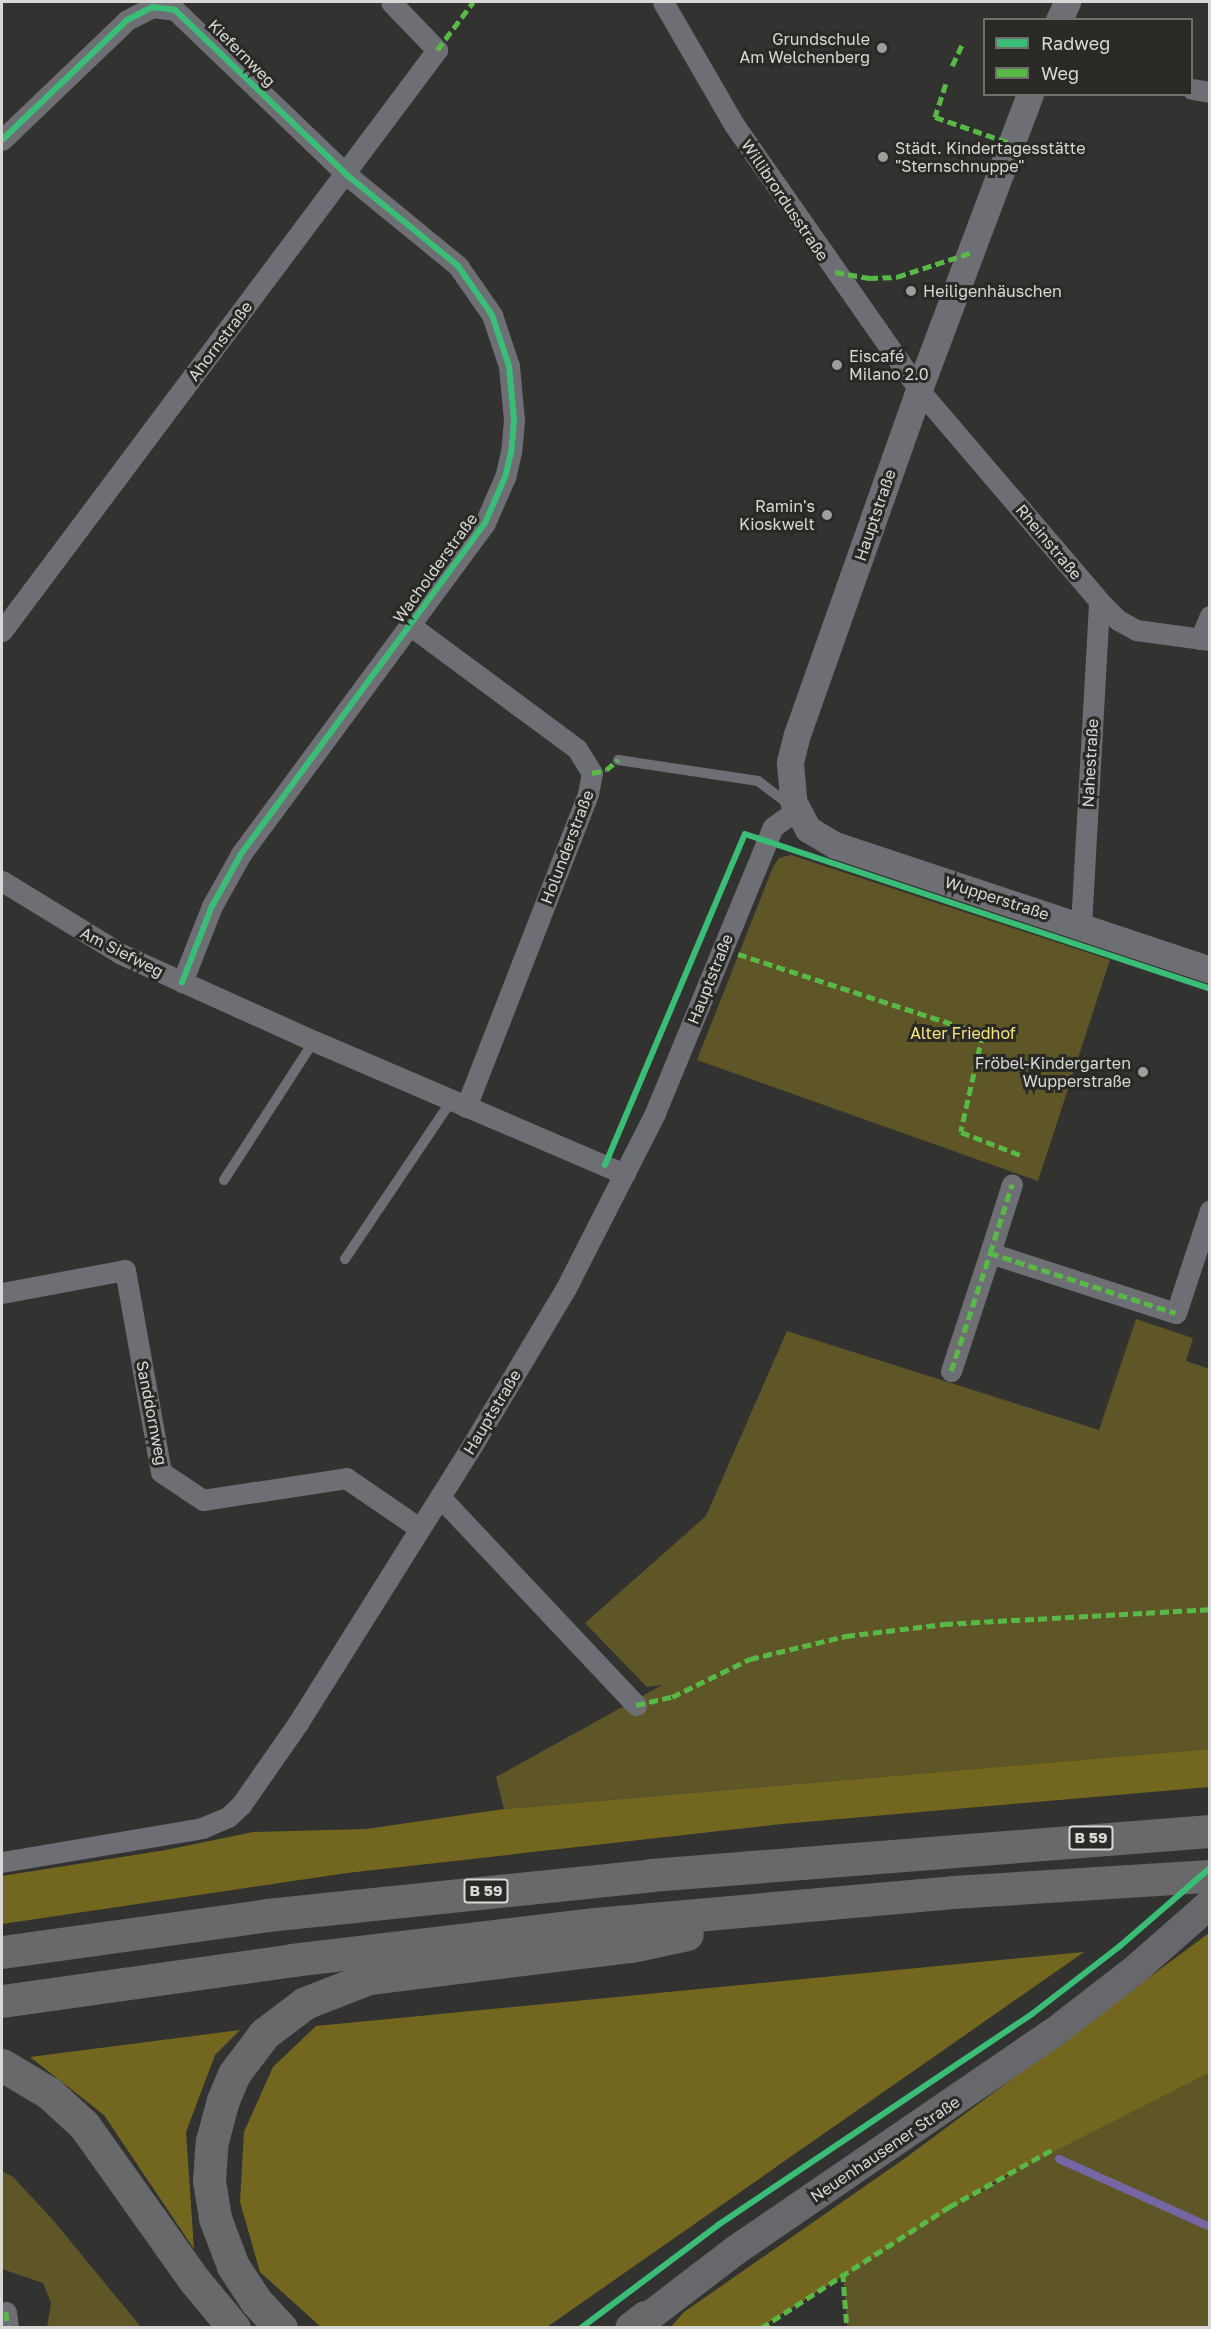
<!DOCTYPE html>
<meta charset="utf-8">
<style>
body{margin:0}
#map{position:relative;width:1211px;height:2329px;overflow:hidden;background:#323230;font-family:"Golos Text",sans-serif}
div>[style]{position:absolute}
.green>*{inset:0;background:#5e5627}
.forest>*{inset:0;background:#73671f}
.stream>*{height:8px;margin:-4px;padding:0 4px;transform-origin:4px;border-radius:4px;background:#7467a3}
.service>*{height:10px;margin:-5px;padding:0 5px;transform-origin:5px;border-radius:5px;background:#6e6e75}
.minor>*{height:21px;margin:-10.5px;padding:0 10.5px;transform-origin:10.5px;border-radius:10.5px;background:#6e6e75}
.tertiary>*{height:27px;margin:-13.5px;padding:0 13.5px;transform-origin:13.5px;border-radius:13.5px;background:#6e6e75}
.secondary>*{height:30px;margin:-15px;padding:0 15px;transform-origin:15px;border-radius:15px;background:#68676c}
.motorway>*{height:33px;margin:-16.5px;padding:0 16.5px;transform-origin:16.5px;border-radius:16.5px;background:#69696c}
.quiet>*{height:4.5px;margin-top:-2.25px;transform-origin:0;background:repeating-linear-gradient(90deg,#58b947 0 9px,transparent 0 13.5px)}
.cycleway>*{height:6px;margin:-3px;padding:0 3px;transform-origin:3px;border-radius:3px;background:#3abd76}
.dots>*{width:16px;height:16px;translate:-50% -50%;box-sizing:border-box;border:3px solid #292926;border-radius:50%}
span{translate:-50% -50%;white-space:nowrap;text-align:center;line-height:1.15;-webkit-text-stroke:6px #292926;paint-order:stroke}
.shield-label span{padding:2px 4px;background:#292926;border:2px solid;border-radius:4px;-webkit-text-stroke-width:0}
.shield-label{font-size:15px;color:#d9d8d6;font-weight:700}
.poi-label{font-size:16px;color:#d9d8d6}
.right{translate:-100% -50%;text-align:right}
.left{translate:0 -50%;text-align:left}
.street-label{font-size:16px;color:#d9d8d6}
.park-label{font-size:16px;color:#f8e479}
.frame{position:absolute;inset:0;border:3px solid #d9d8d6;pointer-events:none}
.legend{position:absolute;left:983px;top:18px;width:210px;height:78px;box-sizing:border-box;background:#292926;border:2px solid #6f6f6c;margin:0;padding:8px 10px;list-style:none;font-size:18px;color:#d9d8d6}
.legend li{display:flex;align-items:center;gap:12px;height:30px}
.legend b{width:30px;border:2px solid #6f6f6c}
</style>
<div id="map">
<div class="green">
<div style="clip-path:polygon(791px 855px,1110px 960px,1038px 1181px,697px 1060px,773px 867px,779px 858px)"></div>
<div style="clip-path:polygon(1136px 1319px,1193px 1338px,1186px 1361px,1210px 1369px,1209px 1749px,504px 1809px,496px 1777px,662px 1685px,647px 1687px,585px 1623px,706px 1516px,787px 1331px,1099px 1430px)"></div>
<div style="clip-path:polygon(1209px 2073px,1209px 2327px,847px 2327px,843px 2273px,1053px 2149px)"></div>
<div style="clip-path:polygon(2px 2171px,13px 2177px,53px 2220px,141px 2327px,47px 2327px,51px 2303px,43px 2283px,2px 2269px)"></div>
</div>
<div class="forest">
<div style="clip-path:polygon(1209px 1749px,1209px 1787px,782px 1824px,347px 1873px,2px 1924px,2px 1876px,166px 1850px,253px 1832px,366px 1829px,504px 1809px)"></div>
<div style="clip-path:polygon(1209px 1933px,1209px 2073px,1001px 2178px,761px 2327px,670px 2328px,684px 2312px,904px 2159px)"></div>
<div style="clip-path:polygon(1084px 1952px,547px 2327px,321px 2327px,260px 2272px,240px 2202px,244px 2132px,273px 2067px,316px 2026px)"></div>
<div style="clip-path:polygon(240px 2030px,215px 2055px,186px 2132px,194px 2249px,104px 2115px,30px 2057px)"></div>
</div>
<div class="stream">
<div style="left:1059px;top:2159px;width:166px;rotate:24.2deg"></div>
</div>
<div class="service">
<div style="left:618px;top:760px;width:142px;rotate:8.5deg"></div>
<div style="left:758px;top:781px;width:41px;rotate:37.1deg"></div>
<div style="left:224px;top:1180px;width:166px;rotate:-57.1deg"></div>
<div style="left:345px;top:1259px;width:192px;rotate:-56.1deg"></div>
</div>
<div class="minor">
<div style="left:663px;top:2px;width:143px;rotate:59.9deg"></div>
<div style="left:735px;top:126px;width:322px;rotate:55.1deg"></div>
<div style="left:919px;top:390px;width:277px;rotate:49.5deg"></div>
<div style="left:1099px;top:601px;width:27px;rotate:45deg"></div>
<div style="left:1118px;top:620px;width:21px;rotate:29deg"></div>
<div style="left:1136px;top:630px;width:75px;rotate:7.7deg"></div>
<div style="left:1192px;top:89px;width:18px;rotate:9deg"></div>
<div style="left:2px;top:140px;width:173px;rotate:-43.8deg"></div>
<div style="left:127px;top:20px;width:28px;rotate:-27deg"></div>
<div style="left:152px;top:7px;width:23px;rotate:7deg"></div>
<div style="left:175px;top:10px;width:238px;rotate:43.8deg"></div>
<div style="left:347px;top:175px;width:144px;rotate:39.3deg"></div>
<div style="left:458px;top:266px;width:60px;rotate:55.2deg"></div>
<div style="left:492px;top:315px;width:54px;rotate:71.6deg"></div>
<div style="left:509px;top:366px;width:54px;rotate:84.7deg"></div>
<div style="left:514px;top:420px;width:32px;rotate:95deg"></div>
<div style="left:511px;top:452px;width:26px;rotate:103deg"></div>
<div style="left:505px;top:477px;width:50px;rotate:113.5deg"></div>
<div style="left:485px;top:523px;width:411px;rotate:126.4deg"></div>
<div style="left:241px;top:854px;width:60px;rotate:119.1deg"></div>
<div style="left:212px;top:906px;width:82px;rotate:111.5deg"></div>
<div style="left:411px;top:626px;width:207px;rotate:36.5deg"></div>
<div style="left:577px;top:749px;width:28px;rotate:58deg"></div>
<div style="left:592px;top:773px;width:21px;rotate:101deg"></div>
<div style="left:588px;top:794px;width:336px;rotate:111.3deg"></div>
<div style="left:2px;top:631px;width:726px;rotate:-53.18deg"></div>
<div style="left:437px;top:50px;width:66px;rotate:-133.8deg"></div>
<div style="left:1200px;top:639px;width:25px;rotate:-67deg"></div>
<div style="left:2px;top:881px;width:140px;rotate:31.5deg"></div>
<div style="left:121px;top:954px;width:212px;rotate:24.3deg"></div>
<div style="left:314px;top:1041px;width:338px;rotate:23.2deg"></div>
<div style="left:1081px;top:926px;width:325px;rotate:-86.8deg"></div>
<div style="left:990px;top:1253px;width:72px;rotate:-72.3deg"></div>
<div style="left:2px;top:1293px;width:125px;rotate:-10.6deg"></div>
<div style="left:125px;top:1270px;width:205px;rotate:79.9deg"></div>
<div style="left:161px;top:1472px;width:50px;rotate:33.7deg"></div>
<div style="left:203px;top:1500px;width:145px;rotate:-8.7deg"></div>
<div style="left:346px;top:1478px;width:88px;rotate:34.4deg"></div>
<div style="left:951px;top:1371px;width:124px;rotate:-71.7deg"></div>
<div style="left:990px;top:1253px;width:195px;rotate:17.9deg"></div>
<div style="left:1176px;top:1313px;width:108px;rotate:-71.7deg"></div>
<div style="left:440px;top:1497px;width:286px;rotate:46.7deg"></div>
<div style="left:2px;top:1862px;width:203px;rotate:-9.6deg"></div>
<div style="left:202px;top:1828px;width:28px;rotate:-23deg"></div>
<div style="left:228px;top:1817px;width:18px;rotate:-43deg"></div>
<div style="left:241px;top:1805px;width:100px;rotate:-55.2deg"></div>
<div style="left:298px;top:1723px;width:329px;rotate:-57.9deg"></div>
<div style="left:473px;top:1444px;width:182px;rotate:-59.2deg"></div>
<div style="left:566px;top:1288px;width:196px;rotate:-63deg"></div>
<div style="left:655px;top:1113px;width:309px;rotate:-67.6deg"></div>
<div style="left:773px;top:827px;width:29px;rotate:-36deg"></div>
<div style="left:6px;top:2312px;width:16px;rotate:83deg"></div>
</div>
<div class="tertiary">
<div style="left:1059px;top:20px;width:20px;rotate:-66deg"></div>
<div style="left:1030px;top:94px;width:316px;rotate:110.6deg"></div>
<div style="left:919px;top:390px;width:365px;rotate:109.5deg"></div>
<div style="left:797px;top:734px;width:30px;rotate:104deg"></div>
<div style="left:790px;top:763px;width:38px;rotate:85deg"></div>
<div style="left:793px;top:801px;width:32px;rotate:62deg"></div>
<div style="left:808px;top:829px;width:31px;rotate:31deg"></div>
<div style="left:835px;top:845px;width:395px;rotate:18.4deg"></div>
</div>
<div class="secondary">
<div style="left:634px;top:2328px;width:128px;rotate:-37.4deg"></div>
<div style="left:736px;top:2250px;width:383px;rotate:-34.4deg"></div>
<div style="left:1052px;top:2034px;width:106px;rotate:-37.7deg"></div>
<div style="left:1136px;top:1969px;width:98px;rotate:-41.3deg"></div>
</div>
<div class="motorway">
<div style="left:2px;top:1952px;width:268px;rotate:-7.9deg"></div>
<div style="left:267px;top:1915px;width:386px;rotate:-5.9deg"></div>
<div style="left:651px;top:1875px;width:561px;rotate:-4.5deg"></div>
<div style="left:2px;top:2001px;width:293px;rotate:-8deg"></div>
<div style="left:292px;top:1960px;width:305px;rotate:-6.8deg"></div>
<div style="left:595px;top:1924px;width:359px;rotate:-5.1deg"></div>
<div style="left:953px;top:1892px;width:257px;rotate:-3.6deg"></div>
<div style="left:2px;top:2065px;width:55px;rotate:30.8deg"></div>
<div style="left:49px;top:2093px;width:47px;rotate:42.4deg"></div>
<div style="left:84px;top:2125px;width:191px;rotate:54.6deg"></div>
<div style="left:195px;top:2281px;width:61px;rotate:50.3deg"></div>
<div style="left:281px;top:2328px;width:37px;rotate:-133deg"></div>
<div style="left:256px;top:2301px;width:42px;rotate:-123.3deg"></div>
<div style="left:233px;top:2266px;width:51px;rotate:-110.6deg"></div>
<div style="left:215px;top:2218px;width:38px;rotate:-99deg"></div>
<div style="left:209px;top:2180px;width:39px;rotate:-86deg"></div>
<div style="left:212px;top:2141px;width:42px;rotate:-75deg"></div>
<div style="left:223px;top:2100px;width:28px;rotate:-67deg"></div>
<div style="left:234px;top:2074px;width:50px;rotate:-53.1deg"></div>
<div style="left:264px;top:2034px;width:51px;rotate:-37.1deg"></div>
<div style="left:305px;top:2003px;width:69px;rotate:-21.3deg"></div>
<div style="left:369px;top:1978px;width:264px;rotate:-7deg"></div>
<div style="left:631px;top:1946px;width:57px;rotate:-12.1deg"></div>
<div style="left:631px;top:2328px;width:18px;rotate:-38deg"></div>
</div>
<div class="quiet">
<div style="left:437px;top:50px;width:60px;rotate:-53.1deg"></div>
<div style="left:952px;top:66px;width:23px;rotate:-65deg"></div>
<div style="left:946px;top:84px;width:35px;rotate:108deg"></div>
<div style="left:935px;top:117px;width:79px;rotate:19.1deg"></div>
<div style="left:835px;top:272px;width:35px;rotate:10deg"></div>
<div style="left:869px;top:278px;width:28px;rotate:-2deg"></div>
<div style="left:897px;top:277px;width:77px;rotate:-18.2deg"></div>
<div style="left:592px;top:773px;width:14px;rotate:-12deg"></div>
<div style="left:606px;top:770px;width:16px;rotate:-40deg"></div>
<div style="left:738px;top:954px;width:258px;rotate:18.1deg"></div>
<div style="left:983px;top:1034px;width:100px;rotate:102.7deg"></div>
<div style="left:961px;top:1132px;width:66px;rotate:21.2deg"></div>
<div style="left:990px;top:1253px;width:72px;rotate:-72.3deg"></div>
<div style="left:951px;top:1371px;width:124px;rotate:-71.7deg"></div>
<div style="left:990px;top:1253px;width:195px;rotate:17.9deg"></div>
<div style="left:636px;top:1705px;width:37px;rotate:-13deg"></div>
<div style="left:672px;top:1697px;width:87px;rotate:-26deg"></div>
<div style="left:750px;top:1659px;width:99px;rotate:-13.5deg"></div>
<div style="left:846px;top:1636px;width:99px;rotate:-7deg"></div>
<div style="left:944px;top:1624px;width:266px;rotate:-3.2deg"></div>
<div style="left:843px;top:2273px;width:55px;rotate:85.8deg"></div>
<div style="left:6px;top:2312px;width:16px;rotate:83deg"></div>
<div style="left:761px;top:2328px;width:224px;rotate:-32.8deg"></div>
<div style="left:949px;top:2207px;width:119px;rotate:-29.1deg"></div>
</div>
<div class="cycleway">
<div style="left:2px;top:140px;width:173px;rotate:-43.8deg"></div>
<div style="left:127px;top:20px;width:28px;rotate:-27deg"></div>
<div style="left:152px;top:7px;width:23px;rotate:7deg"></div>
<div style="left:175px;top:10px;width:238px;rotate:43.8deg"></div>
<div style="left:347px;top:175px;width:144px;rotate:39.3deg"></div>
<div style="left:458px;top:266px;width:60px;rotate:55.2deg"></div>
<div style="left:492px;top:315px;width:54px;rotate:71.6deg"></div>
<div style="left:509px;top:366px;width:54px;rotate:84.7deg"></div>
<div style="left:514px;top:420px;width:32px;rotate:95deg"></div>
<div style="left:511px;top:452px;width:26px;rotate:103deg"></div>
<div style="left:505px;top:477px;width:50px;rotate:113.5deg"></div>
<div style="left:485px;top:523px;width:411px;rotate:126.4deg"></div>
<div style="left:241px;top:854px;width:60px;rotate:119.1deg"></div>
<div style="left:212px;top:906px;width:82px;rotate:111.5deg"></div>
<div style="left:605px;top:1165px;width:359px;rotate:-67.1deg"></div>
<div style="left:745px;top:834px;width:490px;rotate:18.4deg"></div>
<div style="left:581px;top:2328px;width:171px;rotate:-36.9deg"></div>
<div style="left:718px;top:2225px;width:378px;rotate:-33.9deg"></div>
<div style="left:1032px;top:2014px;width:111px;rotate:-37.7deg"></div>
<div style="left:1120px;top:1946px;width:119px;rotate:-40.9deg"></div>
</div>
<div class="dots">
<div style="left:882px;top:48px;background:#9f9e9c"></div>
<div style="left:883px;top:157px;background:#9f9e9c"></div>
<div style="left:911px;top:291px;background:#9f9e9c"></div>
<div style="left:837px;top:365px;background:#9f9e9c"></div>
<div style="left:827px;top:515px;background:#9f9e9c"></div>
<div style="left:1143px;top:1072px;background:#9f9e9c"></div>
</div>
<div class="shield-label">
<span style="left:1091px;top:1838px">B 59</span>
<span style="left:486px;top:1891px">B 59</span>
</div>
<div class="poi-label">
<span class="right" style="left:870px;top:48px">Grundschule<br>Am Welchenberg</span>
<span class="left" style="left:895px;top:157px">Städt. Kindertagesstätte<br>"Sternschnuppe"</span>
<span class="left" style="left:923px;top:291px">Heiligenhäuschen</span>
<span class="left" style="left:849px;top:365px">Eiscafé<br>Milano 2.0</span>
<span class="right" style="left:815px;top:515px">Ramin's<br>Kioskwelt</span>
<span class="right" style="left:1131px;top:1072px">Fröbel-Kindergarten<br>Wupperstraße</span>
</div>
<div class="street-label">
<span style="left:242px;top:53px;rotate:45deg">Kiefernweg</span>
<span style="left:785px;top:200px;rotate:56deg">Willibrordusstraße</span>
<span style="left:220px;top:341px;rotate:-53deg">Ahornstraße</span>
<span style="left:875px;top:515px;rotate:-71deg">Hauptstraße</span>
<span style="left:1049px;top:542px;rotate:50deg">Rheinstraße</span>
<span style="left:435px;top:568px;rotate:-54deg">Wacholderstraße</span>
<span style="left:1090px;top:763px;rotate:-87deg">Nahestraße</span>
<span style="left:567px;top:847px;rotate:-69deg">Holunderstraße</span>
<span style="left:997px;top:898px;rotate:18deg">Wupperstraße</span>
<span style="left:122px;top:952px;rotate:27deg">Am Siefweg</span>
<span style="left:710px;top:979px;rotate:-68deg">Hauptstraße</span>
<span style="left:492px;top:1412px;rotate:-59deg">Hauptstraße</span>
<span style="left:152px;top:1413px;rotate:79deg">Sanddornweg</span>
<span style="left:885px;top:2149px;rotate:-34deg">Neuenhausener Straße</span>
</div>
<div class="park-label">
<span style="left:963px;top:1033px">Alter Friedhof</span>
</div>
<div class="frame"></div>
<ul class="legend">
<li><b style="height:8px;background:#3abd76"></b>Radweg</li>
<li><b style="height:8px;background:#58b947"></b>Weg</li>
</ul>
</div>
